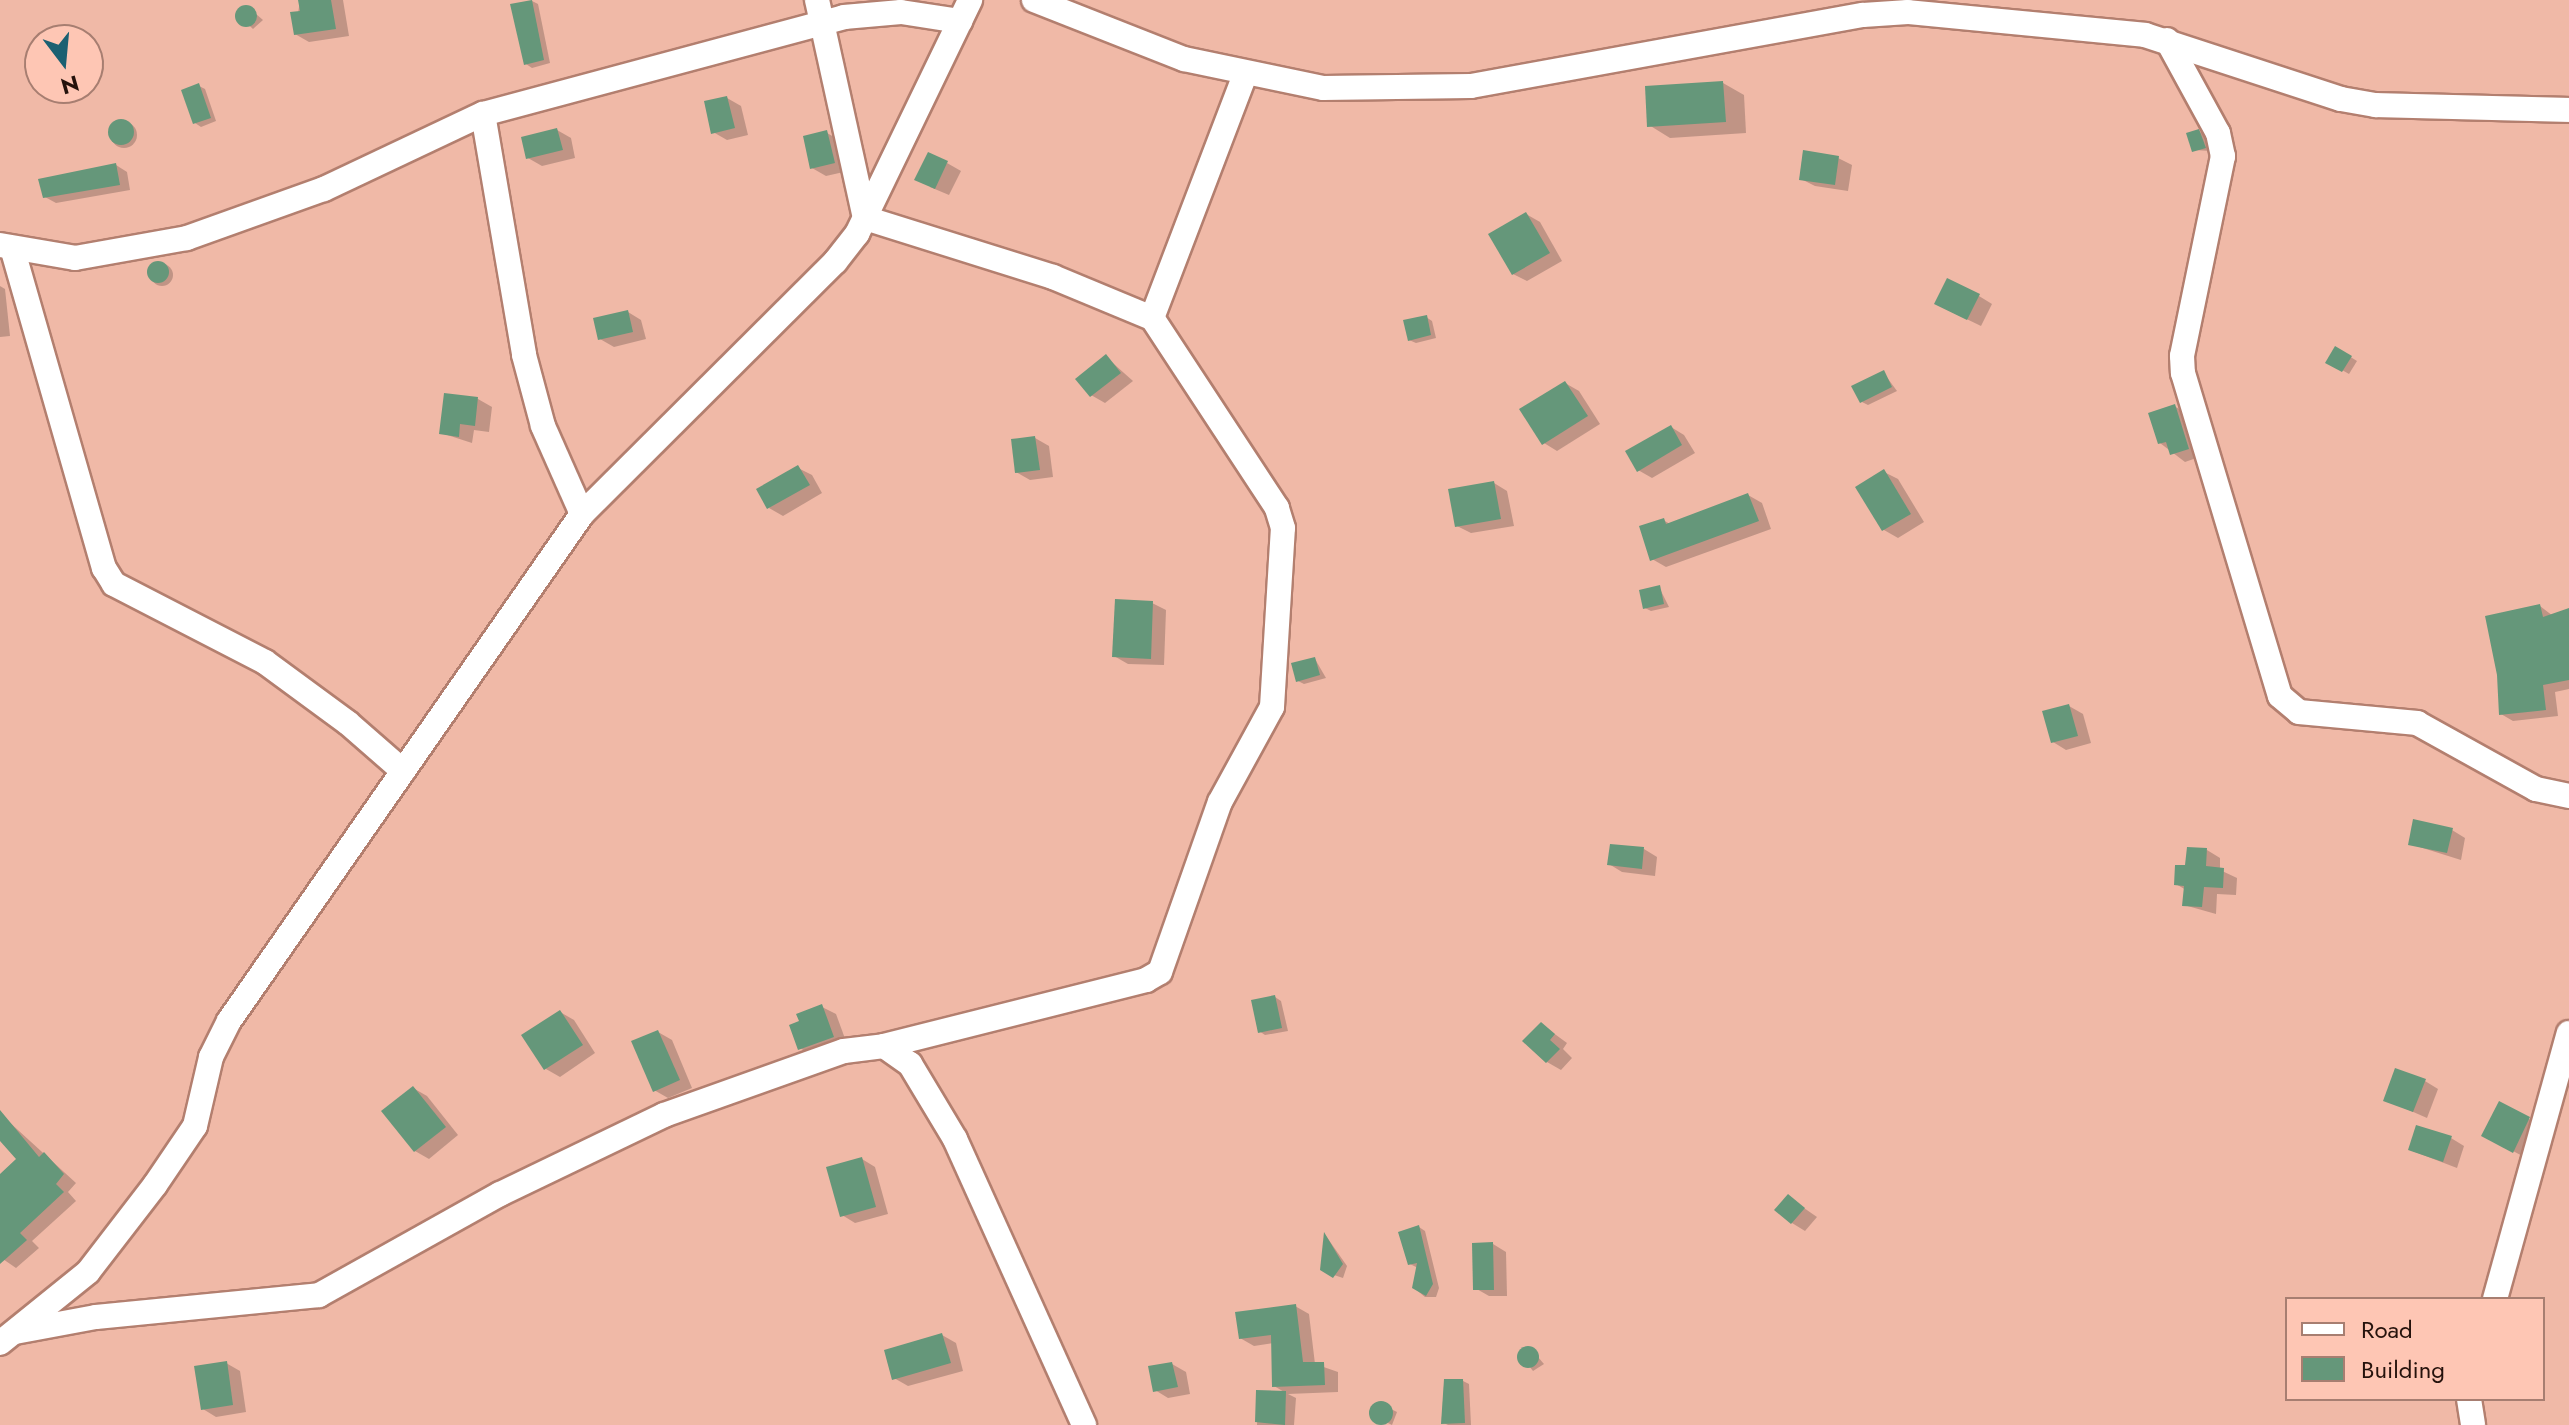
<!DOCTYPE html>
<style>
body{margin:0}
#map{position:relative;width:2569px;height:1425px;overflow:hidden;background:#f0b9a7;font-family:Jost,sans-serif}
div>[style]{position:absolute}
.shadow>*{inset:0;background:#0003}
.round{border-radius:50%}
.building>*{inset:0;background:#65977a}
.roads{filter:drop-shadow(2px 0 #b37f6f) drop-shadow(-2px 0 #b37f6f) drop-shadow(0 2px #b37f6f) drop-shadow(0 -2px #b37f6f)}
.minor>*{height:24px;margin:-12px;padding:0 12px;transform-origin:12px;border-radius:12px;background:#fff}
span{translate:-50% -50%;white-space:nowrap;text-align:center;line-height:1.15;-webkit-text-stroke:6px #fec6b4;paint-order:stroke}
.legend{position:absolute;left:2285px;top:1297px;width:260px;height:104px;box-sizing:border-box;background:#fec6b4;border:2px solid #a77e71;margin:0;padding:10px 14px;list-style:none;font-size:24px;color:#25120c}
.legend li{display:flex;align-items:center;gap:16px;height:40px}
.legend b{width:40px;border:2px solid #a77e71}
.north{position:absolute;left:24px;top:24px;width:80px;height:80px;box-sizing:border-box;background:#fec6b4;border:2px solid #a77e71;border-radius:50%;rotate:164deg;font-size:22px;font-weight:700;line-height:32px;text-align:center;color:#25120c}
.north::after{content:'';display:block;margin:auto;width:28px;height:36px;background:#1b6072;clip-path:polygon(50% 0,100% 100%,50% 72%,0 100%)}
</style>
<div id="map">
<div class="shadow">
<div style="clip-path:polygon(300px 0,343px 0,349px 36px,309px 42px,295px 34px)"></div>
<div style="clip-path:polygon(532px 1px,538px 4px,550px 63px,532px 68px,526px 64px)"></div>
<div style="clip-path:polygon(248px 7px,263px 20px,253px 29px,238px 15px)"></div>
<div style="clip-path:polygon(1723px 83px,1744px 95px,1746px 133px,1670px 138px,1649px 125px)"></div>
<div style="clip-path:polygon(199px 86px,205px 89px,216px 121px,201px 127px,195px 123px)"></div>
<div style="clip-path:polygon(727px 98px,741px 106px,748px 135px,727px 140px,713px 132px)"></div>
<div class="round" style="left:111px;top:122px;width:26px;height:26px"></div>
<div style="clip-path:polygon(557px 130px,571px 138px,575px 158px,542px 166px,528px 158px)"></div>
<div style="clip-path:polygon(2198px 131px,2205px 135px,2211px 151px,2194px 150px)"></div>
<div style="clip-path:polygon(827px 133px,841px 141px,848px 171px,826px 176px,812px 168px)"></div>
<div style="clip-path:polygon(1838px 158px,1852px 165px,1848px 191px,1815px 186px,1801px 179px)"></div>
<div style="clip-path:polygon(947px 163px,961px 171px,949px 195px,930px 187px)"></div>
<div style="clip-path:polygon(116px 165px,127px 172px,130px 190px,56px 203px,45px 197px)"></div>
<div style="clip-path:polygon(1526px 214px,1540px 222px,1562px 261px,1527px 281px,1513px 274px)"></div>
<div class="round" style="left:151px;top:264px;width:22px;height:22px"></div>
<div style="clip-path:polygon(0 286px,5px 289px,10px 336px,0 337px)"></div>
<div style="clip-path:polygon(1979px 296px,1992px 304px,1981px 326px,1950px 311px)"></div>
<div style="clip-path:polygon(628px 312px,641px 320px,646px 339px,614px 347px,600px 339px)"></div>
<div style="clip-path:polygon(1426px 317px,1432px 321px,1436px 338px,1416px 343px,1409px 340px)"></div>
<div style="clip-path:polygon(2336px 348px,2357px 361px,2349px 374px,2328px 362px)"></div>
<div style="clip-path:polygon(1106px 357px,1133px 381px,1105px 403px,1091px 395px)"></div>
<div style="clip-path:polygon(1883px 372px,1897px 391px,1868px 405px,1862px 402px)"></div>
<div style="clip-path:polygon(1565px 383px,1579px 391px,1600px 424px,1557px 451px,1544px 443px)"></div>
<div style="clip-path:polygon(446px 395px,478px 399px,492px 407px,489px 432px,474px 430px,472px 443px,441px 433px)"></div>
<div style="clip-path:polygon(2174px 406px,2188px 414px,2202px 456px,2185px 462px,2160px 443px)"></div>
<div style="clip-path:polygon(1671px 427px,1684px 435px,1695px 453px,1652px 478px,1638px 470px)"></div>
<div style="clip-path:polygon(1035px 438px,1049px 446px,1053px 477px,1030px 480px,1016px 472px)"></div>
<div style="clip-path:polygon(798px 468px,812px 475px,822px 493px,783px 516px,769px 508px)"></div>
<div style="clip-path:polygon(1884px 472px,1898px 479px,1924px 522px,1898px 538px,1884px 530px,1858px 487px)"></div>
<div style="clip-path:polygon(1494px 483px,1507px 491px,1514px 526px,1471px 533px,1457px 526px)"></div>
<div style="clip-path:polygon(1748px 495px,1762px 503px,1771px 529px,1666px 567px,1652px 559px,1663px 520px,1670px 524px)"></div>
<div style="clip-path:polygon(1659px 587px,1669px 607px,1651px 611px,1645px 608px)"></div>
<div style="clip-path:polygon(1152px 603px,1166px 610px,1164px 665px,1128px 664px,1114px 656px)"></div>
<div style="clip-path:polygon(2540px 606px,2553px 616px,2569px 610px,2569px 689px,2555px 692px,2558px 716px,2513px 721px,2501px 714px)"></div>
<div style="clip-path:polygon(1315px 659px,1326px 678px,1304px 684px,1298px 681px)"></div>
<div style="clip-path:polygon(2069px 706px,2083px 714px,2091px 743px,2066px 750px,2053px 742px)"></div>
<div style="clip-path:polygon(2452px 830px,2465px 838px,2461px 860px,2410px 844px)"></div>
<div style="clip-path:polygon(1644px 849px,1657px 857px,1655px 876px,1622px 872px,1609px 864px)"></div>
<div style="clip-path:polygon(2207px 850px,2220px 858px,2220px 870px,2237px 878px,2236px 895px,2217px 894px,2216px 914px,2184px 905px,2186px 890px,2176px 884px)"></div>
<div style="clip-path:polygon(1275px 997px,1281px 1001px,1288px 1031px,1265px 1035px,1259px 1031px)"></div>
<div style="clip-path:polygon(822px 1007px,836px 1014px,847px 1044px,813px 1056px,800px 1048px)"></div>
<div style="clip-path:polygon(560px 1012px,574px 1020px,595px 1053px,560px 1077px,546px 1069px)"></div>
<div style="clip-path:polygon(1541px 1024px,1567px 1043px,1563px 1049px,1572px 1058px,1561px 1070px,1547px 1062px)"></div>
<div style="clip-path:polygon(658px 1032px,672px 1040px,692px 1088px,668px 1098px,654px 1090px)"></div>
<div style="clip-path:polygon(2425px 1081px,2438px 1089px,2427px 1118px,2386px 1100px)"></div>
<div style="clip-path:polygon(413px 1088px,427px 1096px,458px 1135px,429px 1159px,415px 1151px)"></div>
<div style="clip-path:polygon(2529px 1119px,2543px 1126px,2528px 1159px,2483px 1135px)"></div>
<div style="clip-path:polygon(7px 1120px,76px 1183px,68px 1192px,76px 1201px,32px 1241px,39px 1248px,16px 1268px,0 1257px,0 1187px,19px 1160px,0 1138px,0 1126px)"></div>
<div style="clip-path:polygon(2451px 1138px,2464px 1146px,2457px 1168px,2410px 1150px)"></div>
<div style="clip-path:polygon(862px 1159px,875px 1167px,888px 1214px,855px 1223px,842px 1215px)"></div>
<div style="clip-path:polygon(1788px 1197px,1817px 1217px,1805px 1231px,1792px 1223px)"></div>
<div style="clip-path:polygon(1419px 1227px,1425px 1231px,1439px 1288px,1436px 1297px,1425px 1297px,1414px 1288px,1418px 1268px,1410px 1264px)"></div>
<div style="clip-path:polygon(1326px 1236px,1347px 1266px,1343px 1278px,1328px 1273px)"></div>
<div style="clip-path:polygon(1493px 1244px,1506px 1252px,1507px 1296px,1489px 1296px,1475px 1288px)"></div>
<div style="clip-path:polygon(1295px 1306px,1309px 1314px,1315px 1364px,1338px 1372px,1338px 1392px,1288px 1394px,1296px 1398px,1294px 1425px,1257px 1425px,1258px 1392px,1286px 1393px,1274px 1386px,1273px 1343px,1254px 1346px,1240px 1338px)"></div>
<div style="clip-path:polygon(942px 1335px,956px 1343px,963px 1371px,908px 1386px,894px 1378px)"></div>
<div style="clip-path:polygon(1531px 1349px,1544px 1364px,1533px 1371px,1520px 1354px)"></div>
<div style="clip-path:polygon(226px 1363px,240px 1371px,246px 1412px,216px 1417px,203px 1409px)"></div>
<div style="clip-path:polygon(1172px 1364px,1186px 1372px,1190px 1394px,1168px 1398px,1155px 1390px)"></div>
<div style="clip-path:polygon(1463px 1381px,1469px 1384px,1471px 1425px,1448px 1425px,1444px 1423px)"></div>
<div style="clip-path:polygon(1379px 1403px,1397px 1412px,1392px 1425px,1372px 1415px)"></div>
</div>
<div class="building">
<div style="clip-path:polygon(298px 0,331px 0,336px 29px,294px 35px,290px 12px,300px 11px)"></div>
<div style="clip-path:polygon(532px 0,544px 60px,524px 65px,510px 4px)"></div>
<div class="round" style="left:235px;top:5px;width:22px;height:22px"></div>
<div style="clip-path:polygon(1723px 81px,1726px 122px,1647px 127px,1645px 86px)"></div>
<div style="clip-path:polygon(199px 83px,211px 118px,193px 124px,181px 90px)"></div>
<div style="clip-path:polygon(727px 96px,735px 128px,711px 134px,704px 101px)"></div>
<div class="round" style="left:108px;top:119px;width:26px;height:26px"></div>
<div style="clip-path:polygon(557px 128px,563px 150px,526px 159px,521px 137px)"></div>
<div style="clip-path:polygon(2199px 129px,2206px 148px,2192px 152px,2186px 133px)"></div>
<div style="clip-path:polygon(827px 130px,835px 163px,810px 169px,803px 136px)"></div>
<div style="clip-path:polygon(1803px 150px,1839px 156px,1835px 185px,1799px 180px)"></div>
<div style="clip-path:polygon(928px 152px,948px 161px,935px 189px,914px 180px)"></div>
<div style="clip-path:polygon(116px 163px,120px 185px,43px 198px,38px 179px)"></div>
<div style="clip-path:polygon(1526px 212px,1550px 253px,1512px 275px,1488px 234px)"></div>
<div class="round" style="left:147px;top:261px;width:22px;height:22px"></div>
<div style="clip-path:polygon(1947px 278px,1980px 294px,1967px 320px,1934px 304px)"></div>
<div style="clip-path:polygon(628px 310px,633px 332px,598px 340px,593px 318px)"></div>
<div style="clip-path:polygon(1427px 315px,1431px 335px,1408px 341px,1403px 320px)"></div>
<div style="clip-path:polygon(2335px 346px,2352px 356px,2342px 372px,2325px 363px)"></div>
<div style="clip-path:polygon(1106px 354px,1121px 373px,1090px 397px,1075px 379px)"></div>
<div style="clip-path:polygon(1884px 370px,1892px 387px,1860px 403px,1851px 386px)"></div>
<div style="clip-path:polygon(1565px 381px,1588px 416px,1542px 445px,1519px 409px)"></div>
<div style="clip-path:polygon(444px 393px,478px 397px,475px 426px,460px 424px,459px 437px,439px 434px)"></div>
<div style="clip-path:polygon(2175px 404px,2189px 449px,2170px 455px,2166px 442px,2158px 444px,2148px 413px)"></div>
<div style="clip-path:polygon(1671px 425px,1682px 445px,1637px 472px,1625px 451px)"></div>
<div style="clip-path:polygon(1035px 436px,1040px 470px,1015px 473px,1011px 439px)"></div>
<div style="clip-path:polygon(798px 465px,810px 485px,767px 509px,756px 489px)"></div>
<div style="clip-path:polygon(1884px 469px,1911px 514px,1882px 531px,1855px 487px)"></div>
<div style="clip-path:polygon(1494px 481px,1501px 519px,1455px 527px,1448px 489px)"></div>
<div style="clip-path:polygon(1748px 493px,1759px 521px,1650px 561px,1639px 526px,1664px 518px,1666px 524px)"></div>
<div style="clip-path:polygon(1660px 585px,1664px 604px,1643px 609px,1639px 590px)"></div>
<div style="clip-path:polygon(1115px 599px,1153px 601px,1151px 659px,1112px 657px)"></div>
<div style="clip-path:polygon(2540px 604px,2543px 617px,2569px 608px,2569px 680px,2543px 685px,2546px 710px,2499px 715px,2497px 675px,2485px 616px)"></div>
<div style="clip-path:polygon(1315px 657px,1320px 675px,1296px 682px,1291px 663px)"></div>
<div style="clip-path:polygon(2069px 704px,2078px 736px,2051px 743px,2042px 711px)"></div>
<div style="clip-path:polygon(2413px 819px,2453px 828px,2447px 853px,2408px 845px)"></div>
<div style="clip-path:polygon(1610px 844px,1644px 847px,1642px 869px,1607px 865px)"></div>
<div style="clip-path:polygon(2187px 847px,2207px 848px,2206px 866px,2224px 868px,2223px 888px,2204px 887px,2202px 907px,2182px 906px,2184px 886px,2174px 885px,2175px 865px,2185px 865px)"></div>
<div style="clip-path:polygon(1275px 995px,1282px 1028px,1258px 1033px,1251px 1000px)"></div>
<div style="clip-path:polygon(822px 1004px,834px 1037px,798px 1050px,789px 1025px,799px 1021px,796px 1014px)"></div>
<div style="clip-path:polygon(560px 1010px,583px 1045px,544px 1070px,521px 1035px)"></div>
<div style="clip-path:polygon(1541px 1022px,1555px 1034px,1550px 1040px,1560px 1049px,1546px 1063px,1522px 1041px)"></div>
<div style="clip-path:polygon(658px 1030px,680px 1080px,653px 1092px,631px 1041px)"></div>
<div style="clip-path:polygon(2395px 1068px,2426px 1079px,2413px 1112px,2383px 1101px)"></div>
<div style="clip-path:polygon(413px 1086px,446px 1127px,414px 1152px,381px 1111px)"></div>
<div style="clip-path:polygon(2499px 1101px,2530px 1117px,2513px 1153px,2481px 1136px)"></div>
<div style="clip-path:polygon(0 1110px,39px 1157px,44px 1152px,64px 1174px,56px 1184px,64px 1192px,20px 1233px,27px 1240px,0 1264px,0 1174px,16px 1159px,0 1141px)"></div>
<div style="clip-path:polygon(2416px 1125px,2452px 1136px,2443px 1162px,2408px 1150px)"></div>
<div style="clip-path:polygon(862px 1157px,876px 1207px,840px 1217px,826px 1167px)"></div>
<div style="clip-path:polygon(1788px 1194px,1805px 1208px,1791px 1224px,1774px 1210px)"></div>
<div style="clip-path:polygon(1419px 1225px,1433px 1284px,1426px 1296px,1412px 1288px,1417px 1263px,1408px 1265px,1398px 1232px)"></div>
<div style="clip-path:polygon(1324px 1232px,1343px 1264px,1333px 1278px,1320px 1270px)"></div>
<div style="clip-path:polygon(1493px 1242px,1494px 1290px,1473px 1290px,1472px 1243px)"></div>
<div style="clip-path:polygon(1296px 1304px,1303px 1362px,1324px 1362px,1325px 1385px,1272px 1387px,1271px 1335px,1239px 1339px,1235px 1312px)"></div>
<div style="clip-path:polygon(942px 1333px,951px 1363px,892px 1380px,884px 1350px)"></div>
<div class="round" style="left:1517px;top:1346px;width:22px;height:22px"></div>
<div style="clip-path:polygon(227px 1361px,233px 1405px,201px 1410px,194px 1366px)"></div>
<div style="clip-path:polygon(1172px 1362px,1178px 1387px,1153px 1392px,1148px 1366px)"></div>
<div style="clip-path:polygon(1444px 1379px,1463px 1379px,1465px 1423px,1441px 1424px)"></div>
<div style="clip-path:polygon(1256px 1390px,1286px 1391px,1285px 1425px,1255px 1422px)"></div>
<div class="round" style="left:1369px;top:1401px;width:24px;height:24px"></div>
</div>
<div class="roads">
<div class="minor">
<div style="left:817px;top:0;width:223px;rotate:77.6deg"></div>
<div style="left:1034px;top:0;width:161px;rotate:21.5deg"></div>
<div style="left:1184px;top:59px;width:142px;rotate:11.8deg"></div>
<div style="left:1323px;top:88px;width:148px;rotate:-0.8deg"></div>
<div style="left:1471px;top:86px;width:398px;rotate:-10.3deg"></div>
<div style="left:1863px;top:15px;width:45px;rotate:-3.8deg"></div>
<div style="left:1908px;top:12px;width:238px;rotate:5.5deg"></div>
<div style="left:2145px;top:35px;width:206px;rotate:18.1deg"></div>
<div style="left:2341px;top:99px;width:36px;rotate:10deg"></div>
<div style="left:2376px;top:105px;width:193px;rotate:1.5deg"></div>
<div style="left:2167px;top:40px;width:106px;rotate:61.3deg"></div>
<div style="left:2218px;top:133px;width:24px;rotate:78deg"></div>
<div style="left:2223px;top:156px;width:204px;rotate:101.6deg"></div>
<div style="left:2182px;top:356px;width:17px;rotate:87deg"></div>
<div style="left:2183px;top:373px;width:337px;rotate:73.3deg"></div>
<div style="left:2280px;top:696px;width:25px;rotate:40deg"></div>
<div style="left:2299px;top:712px;width:119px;rotate:5.3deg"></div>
<div style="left:2417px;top:723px;width:136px;rotate:29deg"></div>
<div style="left:2536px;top:789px;width:34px;rotate:12deg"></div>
<div style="left:483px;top:114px;width:244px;rotate:80.3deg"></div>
<div style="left:524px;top:355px;width:73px;rotate:75deg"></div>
<div style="left:543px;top:426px;width:96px;rotate:66.1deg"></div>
<div style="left:865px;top:218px;width:197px;rotate:17.4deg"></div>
<div style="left:1053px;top:277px;width:107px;rotate:22.5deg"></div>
<div style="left:0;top:245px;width:76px;rotate:9.8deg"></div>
<div style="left:75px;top:258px;width:114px;rotate:-10.1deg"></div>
<div style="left:187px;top:238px;width:145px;rotate:-19.7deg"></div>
<div style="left:324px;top:189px;width:176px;rotate:-25.3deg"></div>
<div style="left:483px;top:114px;width:374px;rotate:-15deg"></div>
<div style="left:844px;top:17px;width:57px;rotate:-5deg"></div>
<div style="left:901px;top:12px;width:60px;rotate:8.7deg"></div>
<div style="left:13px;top:251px;width:330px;rotate:74deg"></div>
<div style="left:104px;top:568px;width:19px;rotate:58deg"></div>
<div style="left:114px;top:584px;width:170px;rotate:27.3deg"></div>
<div style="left:265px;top:662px;width:103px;rotate:36.3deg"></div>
<div style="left:348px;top:723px;width:73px;rotate:41.1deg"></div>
<div style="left:884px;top:1046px;width:270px;rotate:-14.1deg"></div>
<div style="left:1146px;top:980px;width:16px;rotate:-30deg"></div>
<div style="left:1160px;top:972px;width:180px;rotate:-70.6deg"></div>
<div style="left:1220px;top:802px;width:108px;rotate:-61.3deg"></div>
<div style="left:1272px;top:707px;width:179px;rotate:-86.5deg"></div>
<div style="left:1283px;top:528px;width:21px;rotate:-107deg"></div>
<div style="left:1277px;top:508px;width:227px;rotate:-123.3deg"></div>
<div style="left:1152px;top:318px;width:261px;rotate:-69.1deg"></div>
<div style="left:2495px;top:1299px;width:276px;rotate:-74.5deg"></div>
<div style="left:15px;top:1332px;width:82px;rotate:-10.5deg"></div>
<div style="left:96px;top:1317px;width:224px;rotate:-5.6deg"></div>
<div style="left:319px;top:1295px;width:207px;rotate:-29.2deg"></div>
<div style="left:500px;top:1194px;width:182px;rotate:-25.7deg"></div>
<div style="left:664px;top:1115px;width:191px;rotate:-19.6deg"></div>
<div style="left:844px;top:1051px;width:40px;rotate:-7.1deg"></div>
<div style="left:884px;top:1046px;width:32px;rotate:35deg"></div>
<div style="left:910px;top:1064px;width:87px;rotate:59deg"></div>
<div style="left:955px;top:1139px;width:314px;rotate:65.7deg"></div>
<div style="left:0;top:1343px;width:113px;rotate:-38.9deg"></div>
<div style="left:88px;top:1272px;width:110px;rotate:-52.4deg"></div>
<div style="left:155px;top:1185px;width:71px;rotate:-55.9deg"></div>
<div style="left:195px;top:1126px;width:71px;rotate:-76.9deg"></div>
<div style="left:211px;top:1057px;width:40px;rotate:-63.4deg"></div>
<div style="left:229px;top:1021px;width:618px;rotate:-55.15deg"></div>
<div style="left:582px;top:514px;width:357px;rotate:-44.9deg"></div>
<div style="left:835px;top:262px;width:36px;rotate:-52deg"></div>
<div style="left:857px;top:234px;width:260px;rotate:-64.2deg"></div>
<div style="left:2469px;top:1399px;width:26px;rotate:81deg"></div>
</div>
</div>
<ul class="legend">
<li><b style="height:10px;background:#fff"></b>Road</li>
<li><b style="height:22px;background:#65977a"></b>Building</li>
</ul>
<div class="north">N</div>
</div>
